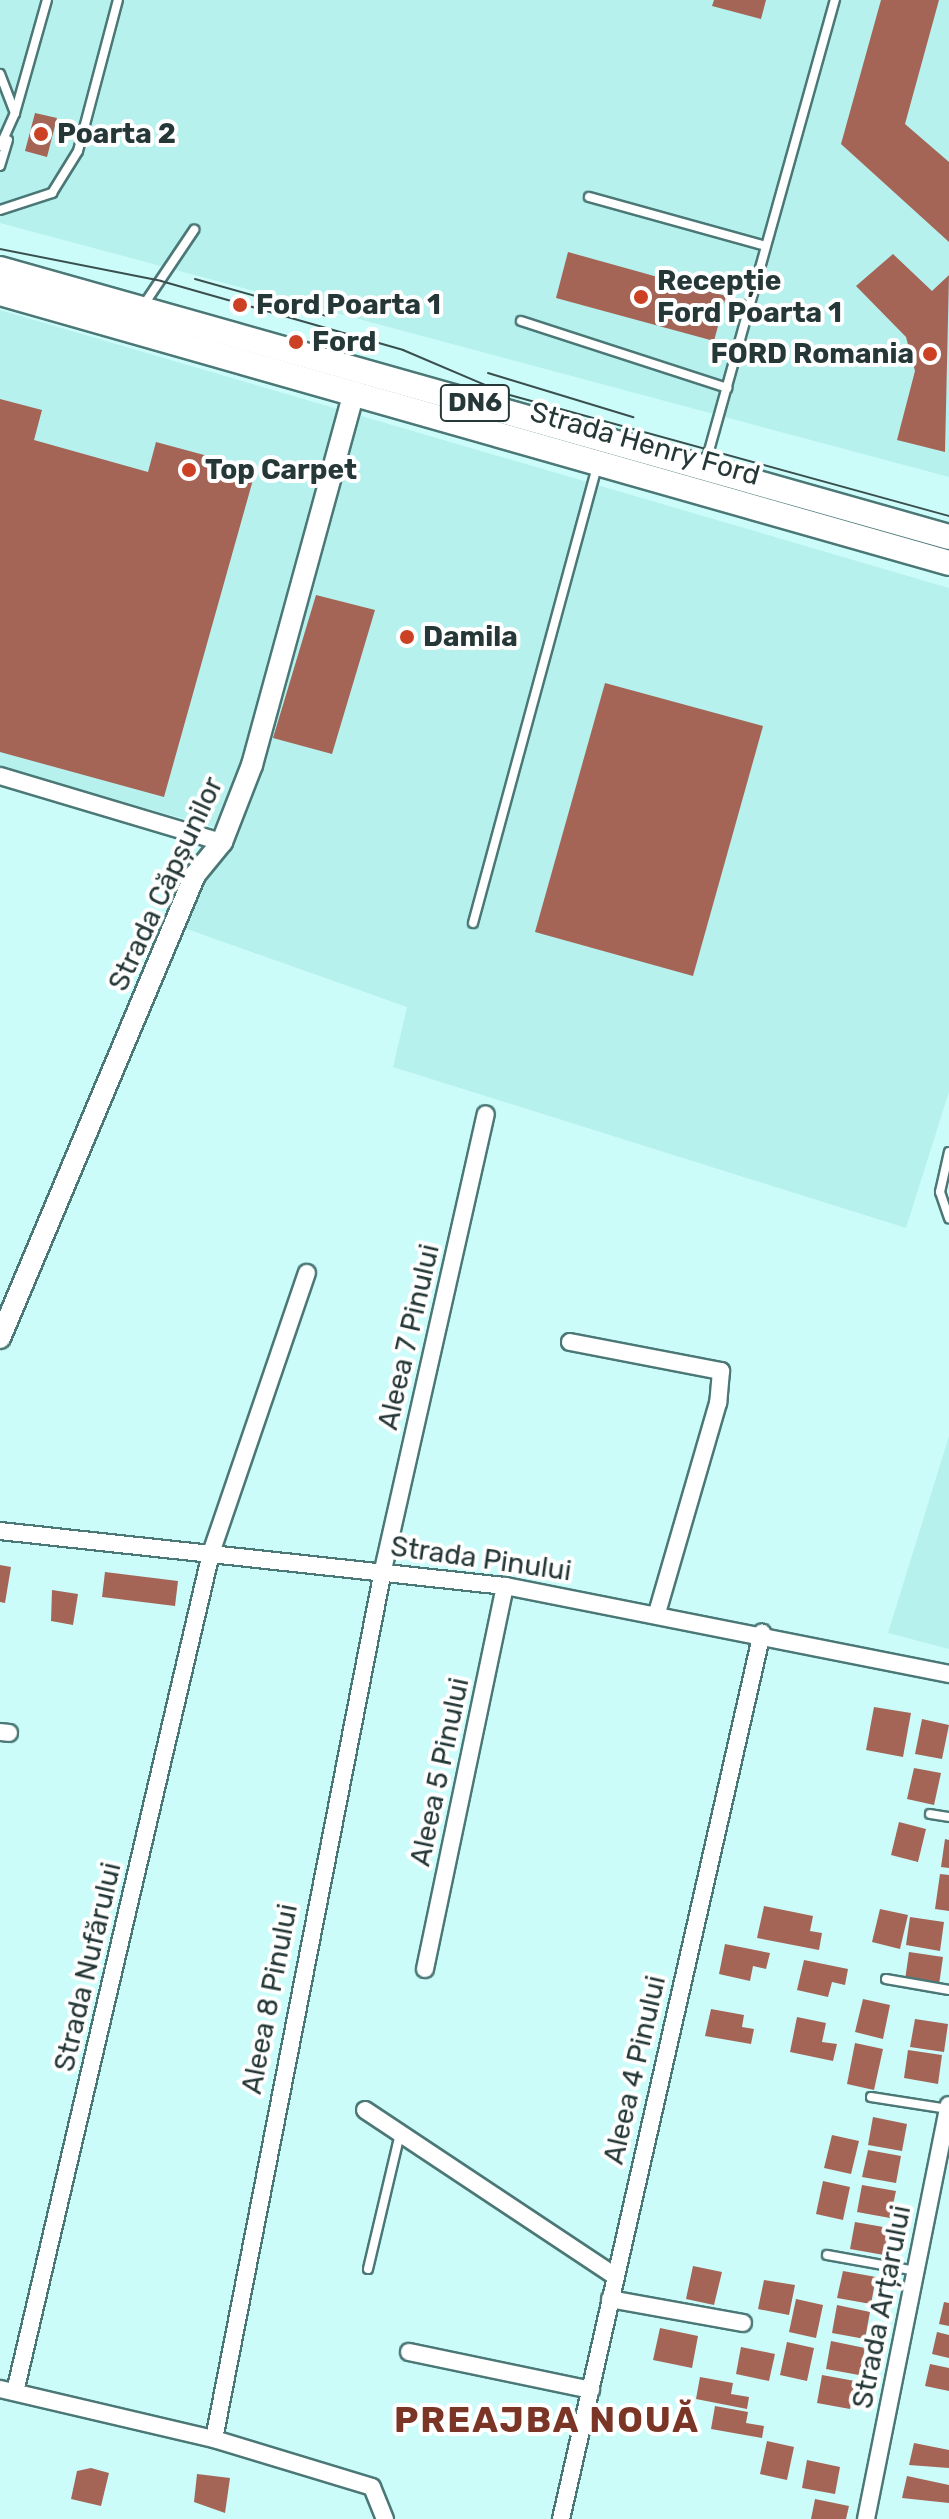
<!DOCTYPE html>
<meta charset="utf-8">
<style>
body{margin:0}
#map{position:relative;width:949px;height:2519px;overflow:hidden;background:#ccfcfa;font-family:Rubik,sans-serif}
div>[style]{position:absolute}
.built>*{inset:0;background:#b6f1ee}
.building>*{inset:0;background:#a46557}
.roads{filter:drop-shadow(2px 0 #4b7876) drop-shadow(-2px 0 #4b7876) drop-shadow(0 2px #4b7876) drop-shadow(0 -2px #4b7876)}
.service>*{height:8px;margin:-4px;padding:0 4px;transform-origin:4px;border-radius:4px;background:#fff}
.minor>*{height:16px;margin:-8px;padding:0 8px;transform-origin:8px;border-radius:8px;background:#fff}
.tertiary>*{height:20px;margin:-10px;padding:0 10px;transform-origin:10px;border-radius:10px;background:#fff}
.primary>*{height:24px;margin:-12px;padding:0 12px;transform-origin:12px;border-radius:12px;background:#fff}
.tram>*{height:2px;margin:-1px;padding:0 1px;transform-origin:1px;border-radius:1px;background:#394f4e}
.dots>*{width:22px;height:22px;translate:-50% -50%;box-sizing:border-box;border:4px solid #fff;border-radius:50%}
span{translate:-50% -50%;white-space:nowrap;text-align:center;line-height:1.15;-webkit-text-stroke:8px #fff;paint-order:stroke}
.shield-label span{padding:2px 6px;background:#fff;border:2px solid;border-radius:6px;-webkit-text-stroke-width:0}
.shield-label{font-size:26px;color:#253837;font-weight:700}
.poi-label{font-size:28px;color:#253837;font-weight:700}
.left{translate:0 -50%;text-align:left}
.right{translate:-100% -50%;text-align:right}
.street-label{font-size:28px;color:#253837}
.district-label{font-size:36px;color:#7a3526;font-weight:700;letter-spacing:2px}
</style>
<div id="map">
<div class="built">
<div style="clip-path:polygon(0 0,949px 0,949px 477px,0 223px)"></div>
<div style="clip-path:polygon(0 310px,949px 588px,949px 1092px,906px 1228px,393px 1067px,407px 1007px,184px 928px,220px 829px,0 767px)"></div>
<div style="clip-path:polygon(949px 1436px,949px 1649px,888px 1633px)"></div>
</div>
<div class="building">
<div style="clip-path:polygon(714px 0,766px 0,761px 19px,712px 6px)"></div>
<div style="clip-path:polygon(881px 0,939px 0,905px 124px,949px 162px,949px 242px,841px 144px)"></div>
<div style="clip-path:polygon(35px 113px,57px 118px,47px 157px,25px 151px)"></div>
<div style="clip-path:polygon(568px 252px,726px 296px,714px 341px,556px 298px)"></div>
<div style="clip-path:polygon(893px 254px,932px 291px,949px 275px,945px 452px,897px 440px,915px 371px,906px 337px,856px 286px)"></div>
<div style="clip-path:polygon(0 399px,42px 410px,34px 440px,148px 472px,156px 442px,256px 469px,164px 797px,0 752px)"></div>
<div style="clip-path:polygon(316px 595px,375px 610px,332px 754px,273px 738px)"></div>
<div style="clip-path:polygon(605px 683px,763px 726px,693px 976px,535px 932px)"></div>
<div style="clip-path:polygon(0 1565px,11px 1567px,5px 1603px,0 1602px)"></div>
<div style="clip-path:polygon(105px 1572px,178px 1581px,175px 1606px,102px 1597px)"></div>
<div style="clip-path:polygon(52px 1590px,78px 1594px,73px 1625px,51px 1621px)"></div>
<div style="clip-path:polygon(874px 1707px,911px 1713px,903px 1757px,866px 1750px)"></div>
<div style="clip-path:polygon(922px 1719px,949px 1725px,942px 1759px,915px 1754px)"></div>
<div style="clip-path:polygon(914px 1768px,941px 1773px,934px 1805px,907px 1799px)"></div>
<div style="clip-path:polygon(899px 1822px,926px 1829px,918px 1862px,891px 1855px)"></div>
<div style="clip-path:polygon(945px 1839px,949px 1840px,949px 1868px,941px 1867px)"></div>
<div style="clip-path:polygon(940px 1874px,949px 1875px,949px 1911px,935px 1909px)"></div>
<div style="clip-path:polygon(764px 1906px,813px 1916px,810px 1931px,822px 1933px,819px 1950px,757px 1938px)"></div>
<div style="clip-path:polygon(880px 1909px,908px 1915px,900px 1949px,872px 1942px)"></div>
<div style="clip-path:polygon(910px 1917px,944px 1922px,940px 1951px,906px 1945px)"></div>
<div style="clip-path:polygon(725px 1944px,770px 1953px,766px 1969px,753px 1966px,750px 1981px,719px 1974px)"></div>
<div style="clip-path:polygon(909px 1952px,943px 1957px,939px 1985px,905px 1980px)"></div>
<div style="clip-path:polygon(804px 1960px,848px 1969px,845px 1985px,832px 1982px,828px 1997px,797px 1990px)"></div>
<div style="clip-path:polygon(863px 1999px,890px 2005px,883px 2039px,855px 2032px)"></div>
<div style="clip-path:polygon(711px 2009px,744px 2015px,742px 2027px,754px 2029px,751px 2044px,705px 2036px)"></div>
<div style="clip-path:polygon(797px 2017px,826px 2023px,822px 2042px,837px 2044px,833px 2061px,790px 2052px)"></div>
<div style="clip-path:polygon(915px 2019px,948px 2024px,944px 2052px,910px 2047px)"></div>
<div style="clip-path:polygon(855px 2043px,883px 2049px,874px 2090px,847px 2084px)"></div>
<div style="clip-path:polygon(908px 2050px,942px 2055px,938px 2084px,904px 2078px)"></div>
<div style="clip-path:polygon(873px 2117px,907px 2124px,902px 2151px,868px 2145px)"></div>
<div style="clip-path:polygon(832px 2135px,859px 2141px,851px 2174px,824px 2168px)"></div>
<div style="clip-path:polygon(868px 2150px,901px 2156px,896px 2183px,862px 2177px)"></div>
<div style="clip-path:polygon(823px 2181px,850px 2187px,843px 2220px,816px 2214px)"></div>
<div style="clip-path:polygon(862px 2185px,896px 2191px,890px 2218px,857px 2212px)"></div>
<div style="clip-path:polygon(855px 2222px,889px 2228px,884px 2255px,850px 2249px)"></div>
<div style="clip-path:polygon(693px 2266px,722px 2272px,714px 2305px,686px 2299px)"></div>
<div style="clip-path:polygon(843px 2271px,876px 2277px,871px 2304px,837px 2298px)"></div>
<div style="clip-path:polygon(764px 2280px,795px 2285px,789px 2315px,758px 2309px)"></div>
<div style="clip-path:polygon(796px 2299px,823px 2305px,816px 2338px,789px 2332px)"></div>
<div style="clip-path:polygon(944px 2302px,949px 2303px,949px 2326px,939px 2324px)"></div>
<div style="clip-path:polygon(837px 2305px,870px 2312px,865px 2339px,832px 2333px)"></div>
<div style="clip-path:polygon(660px 2328px,698px 2336px,692px 2368px,653px 2360px)"></div>
<div style="clip-path:polygon(937px 2332px,949px 2335px,949px 2358px,932px 2354px)"></div>
<div style="clip-path:polygon(831px 2341px,865px 2348px,859px 2375px,826px 2369px)"></div>
<div style="clip-path:polygon(787px 2342px,814px 2348px,807px 2381px,780px 2375px)"></div>
<div style="clip-path:polygon(741px 2347px,775px 2354px,769px 2381px,736px 2374px)"></div>
<div style="clip-path:polygon(930px 2364px,949px 2368px,949px 2391px,925px 2386px)"></div>
<div style="clip-path:polygon(822px 2375px,855px 2381px,850px 2409px,817px 2403px)"></div>
<div style="clip-path:polygon(700px 2377px,733px 2383px,731px 2394px,749px 2397px,747px 2409px,696px 2399px)"></div>
<div style="clip-path:polygon(715px 2406px,748px 2412px,746px 2423px,764px 2426px,762px 2438px,711px 2429px)"></div>
<div style="clip-path:polygon(767px 2441px,794px 2447px,787px 2480px,760px 2474px)"></div>
<div style="clip-path:polygon(914px 2443px,949px 2450px,949px 2468px,909px 2465px)"></div>
<div style="clip-path:polygon(807px 2460px,840px 2467px,835px 2494px,802px 2488px)"></div>
<div style="clip-path:polygon(91px 2468px,109px 2473px,101px 2506px,71px 2499px,77px 2471px)"></div>
<div style="clip-path:polygon(197px 2474px,230px 2478px,225px 2513px,194px 2502px)"></div>
<div style="clip-path:polygon(907px 2476px,949px 2485px,949px 2503px,902px 2498px)"></div>
<div style="clip-path:polygon(815px 2499px,849px 2506px,846px 2519px,811px 2519px)"></div>
</div>
<div class="roads">
<div class="service">
<div style="left:0;top:74px;width:42px;rotate:69deg"></div>
<div style="left:15px;top:113px;width:36px;rotate:114deg"></div>
<div style="left:15px;top:113px;width:117px;rotate:-74.2deg"></div>
<div style="left:0;top:166px;width:27px;rotate:-73deg"></div>
<div style="left:589px;top:197px;width:180px;rotate:15.5deg"></div>
<div style="left:0;top:210px;width:55px;rotate:-18.1deg"></div>
<div style="left:52px;top:193px;width:49px;rotate:-58.2deg"></div>
<div style="left:78px;top:151px;width:156px;rotate:-75.2deg"></div>
<div style="left:143px;top:306px;width:92px;rotate:-56.1deg"></div>
<div style="left:521px;top:321px;width:217px;rotate:18deg"></div>
<div style="left:705px;top:465px;width:483px;rotate:-74.4deg"></div>
<div style="left:473px;top:923px;width:474px;rotate:-74.8deg"></div>
<div style="left:949px;top:1152px;width:41px;rotate:102.7deg"></div>
<div style="left:940px;top:1192px;width:28px;rotate:71deg"></div>
<div style="left:930px;top:1814px;width:19px;rotate:9deg"></div>
<div style="left:886px;top:1979px;width:64px;rotate:9.9deg"></div>
<div style="left:871px;top:2097px;width:78px;rotate:8.9deg"></div>
<div style="left:827px;top:2255px;width:90px;rotate:10.2deg"></div>
<div style="left:368px;top:2269px;width:139px;rotate:-76.7deg"></div>
</div>
<div class="minor">
<div style="left:0;top:776px;width:232px;rotate:16.6deg"></div>
<div style="left:570px;top:1342px;width:154px;rotate:10.9deg"></div>
<div style="left:721px;top:1371px;width:32px;rotate:95deg"></div>
<div style="left:718px;top:1403px;width:219px;rotate:106.2deg"></div>
<div style="left:0;top:1531px;width:508px;rotate:6.22deg"></div>
<div style="left:505px;top:1586px;width:453px;rotate:11.2deg"></div>
<div style="left:0;top:1732px;width:9px;rotate:6deg"></div>
<div style="left:425px;top:1969px;width:391px;rotate:-78.2deg"></div>
<div style="left:365px;top:2110px;width:300px;rotate:33.6deg"></div>
<div style="left:610px;top:2299px;width:135px;rotate:10.2deg"></div>
<div style="left:409px;top:2352px;width:186px;rotate:11.8deg"></div>
<div style="left:0;top:2389px;width:220px;rotate:13.2deg"></div>
<div style="left:214px;top:2439px;width:165px;rotate:16.9deg"></div>
<div style="left:372px;top:2487px;width:35px;rotate:68deg"></div>
<div style="left:15px;top:2392px;width:862px;rotate:-76.85deg"></div>
<div style="left:211px;top:1553px;width:296px;rotate:-71.1deg"></div>
<div style="left:214px;top:2439px;width:885px;rotate:-78.99deg"></div>
<div style="left:383px;top:1570px;width:467px;rotate:-77.3deg"></div>
<div style="left:561px;top:2519px;width:909px;rotate:-77.22deg"></div>
<div style="left:866px;top:2519px;width:422px;rotate:-78.7deg"></div>
</div>
<div class="tertiary">
<div style="left:0;top:1338px;width:502px;rotate:-67.16deg"></div>
<div style="left:195px;top:875px;width:43px;rotate:-50.7deg"></div>
<div style="left:222px;top:842px;width:83px;rotate:-68.7deg"></div>
<div style="left:252px;top:765px;width:387px;rotate:-74.7deg"></div>
</div>
<div class="primary">
<div style="left:0;top:269px;width:986px;rotate:15.77deg"></div>
<div style="left:0;top:293px;width:987px;rotate:15.88deg"></div>
</div>
</div>
<div class="tram">
<div style="left:0;top:249px;width:164px;rotate:11.2deg"></div>
<div style="left:161px;top:281px;width:252px;rotate:15.9deg"></div>
<div style="left:403px;top:350px;width:112px;rotate:23.1deg"></div>
<div style="left:506px;top:394px;width:459px;rotate:15.4deg"></div>
<div style="left:195px;top:279px;width:140px;rotate:15.7deg"></div>
<div style="left:488px;top:373px;width:152px;rotate:16.9deg"></div>
</div>
<div class="dots">
<div style="left:41px;top:134px;background:#cc4123"></div>
<div style="left:641px;top:297px;background:#cc4123"></div>
<div style="left:240px;top:305px;background:#cc4123"></div>
<div style="left:296px;top:342px;background:#cc4123"></div>
<div style="left:930px;top:354px;background:#cc4123"></div>
<div style="left:189px;top:470px;background:#cc4123"></div>
<div style="left:407px;top:637px;background:#cc4123"></div>
</div>
<div class="shield-label">
<span style="left:475px;top:403px">DN6</span>
</div>
<div class="poi-label">
<span class="left" style="left:57px;top:134px">Poarta 2</span>
<span class="left" style="left:657px;top:297px">Recepție<br>Ford Poarta 1</span>
<span class="left" style="left:256px;top:305px">Ford Poarta 1</span>
<span class="left" style="left:312px;top:342px">Ford</span>
<span class="right" style="left:914px;top:354px">FORD Romania</span>
<span class="left" style="left:205px;top:470px">Top Carpet</span>
<span class="left" style="left:423px;top:637px">Damila</span>
</div>
<div class="street-label">
<span style="left:645px;top:444px;rotate:16deg">Strada Henry Ford</span>
<span style="left:166px;top:884px;rotate:-65deg">Strada Căpșunilor</span>
<span style="left:409px;top:1337px;rotate:-77deg">Aleea 7 Pinului</span>
<span style="left:481px;top:1559px;rotate:8deg">Strada Pinului</span>
<span style="left:440px;top:1772px;rotate:-78deg">Aleea 5 Pinului</span>
<span style="left:88px;top:1967px;rotate:-77deg">Strada Nufărului</span>
<span style="left:270px;top:1999px;rotate:-79deg">Aleea 8 Pinului</span>
<span style="left:635px;top:2070px;rotate:-77deg">Aleea 4 Pinului</span>
<span style="left:882px;top:2307px;rotate:-79deg">Strada Arțarului</span>
</div>
<div class="district-label">
<span style="left:547px;top:2420px">PREAJBA NOUĂ</span>
</div>
</div>
